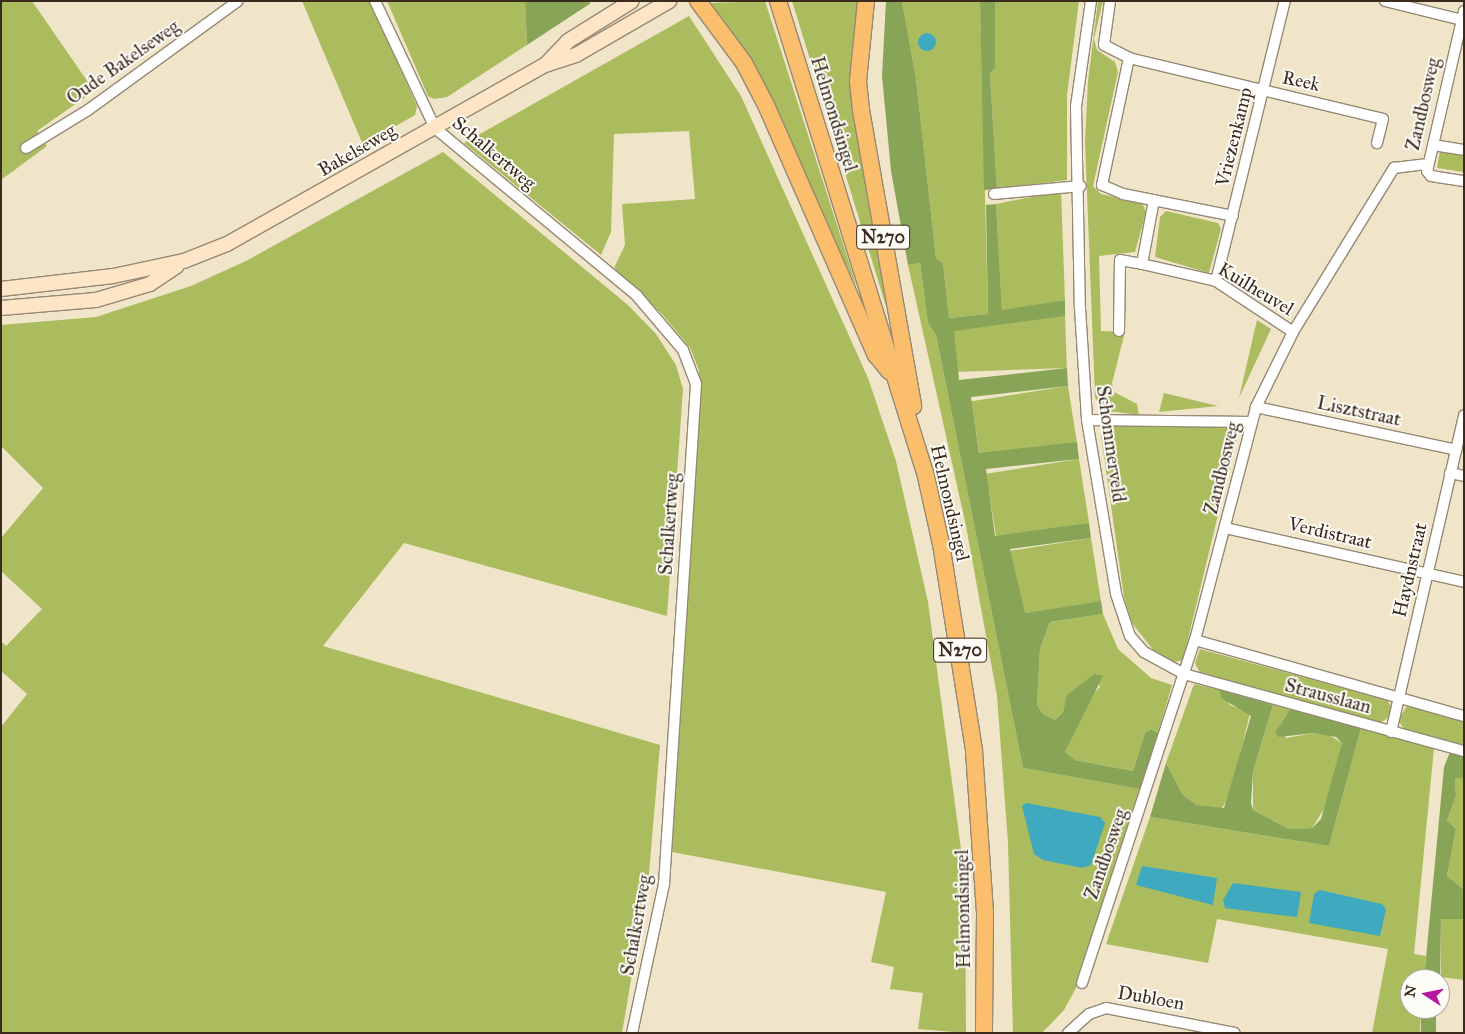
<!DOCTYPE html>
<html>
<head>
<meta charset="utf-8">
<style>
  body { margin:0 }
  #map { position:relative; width:1465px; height:1034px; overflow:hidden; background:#f0e5c9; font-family:"IM FELL Great Primer",serif }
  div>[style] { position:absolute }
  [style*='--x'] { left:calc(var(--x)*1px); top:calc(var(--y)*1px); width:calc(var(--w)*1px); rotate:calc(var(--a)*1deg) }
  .green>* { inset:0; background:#abbc5f; transform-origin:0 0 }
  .forest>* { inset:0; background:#88a456; transform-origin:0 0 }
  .water>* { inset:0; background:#3fa9bf }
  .round { border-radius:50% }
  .roads { filter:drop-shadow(1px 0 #968874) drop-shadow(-1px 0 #968874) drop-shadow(0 1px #968874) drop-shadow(0 -1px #968874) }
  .minor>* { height:10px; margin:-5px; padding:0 5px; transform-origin:5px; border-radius:5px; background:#fff }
  .secondary>* { height:14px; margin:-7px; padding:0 7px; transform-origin:7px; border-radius:7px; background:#fde5c5 }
  .primary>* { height:16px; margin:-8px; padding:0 8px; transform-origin:8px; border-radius:8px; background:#fabe6d }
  span { translate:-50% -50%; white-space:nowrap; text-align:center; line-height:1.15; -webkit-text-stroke:4px #fdfcf7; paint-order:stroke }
  .shield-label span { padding:1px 4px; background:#fdfcf7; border:1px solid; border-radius:4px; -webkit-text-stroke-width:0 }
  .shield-label { font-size:18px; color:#3b2a1e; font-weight:700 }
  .street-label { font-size:19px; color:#3b2a1e }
  .frame { position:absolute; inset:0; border:2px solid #3b2a1e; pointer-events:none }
  .north { position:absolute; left:1400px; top:969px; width:50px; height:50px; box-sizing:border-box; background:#fdfcf7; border:1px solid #afa8a0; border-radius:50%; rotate:281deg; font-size:14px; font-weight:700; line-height:20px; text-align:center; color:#3b2a1e }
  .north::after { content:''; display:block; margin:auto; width:18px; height:22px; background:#b5179e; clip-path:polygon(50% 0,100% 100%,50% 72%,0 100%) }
</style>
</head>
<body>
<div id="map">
  <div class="green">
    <div style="clip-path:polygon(1px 1px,32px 1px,94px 91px,37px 131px,47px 146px,1px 180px)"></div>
    <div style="clip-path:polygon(302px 1px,370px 1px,417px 106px,415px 115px,363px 145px)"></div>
    <div style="clip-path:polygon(387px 1px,525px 1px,527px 45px,447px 97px,434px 99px,428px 96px)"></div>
    <div style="clip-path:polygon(765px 1px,857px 287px,737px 41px,710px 3px)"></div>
    <div style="clip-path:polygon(792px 1px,860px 1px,856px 52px,901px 355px)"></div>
    <div style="clip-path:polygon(902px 1px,980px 1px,988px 314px,949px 318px,943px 263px,936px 258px,916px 79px)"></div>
    <div style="clip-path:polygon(995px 1px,1079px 1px,1067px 95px,1067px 180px,997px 189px,990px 74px,995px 68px)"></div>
    <div style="clip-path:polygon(1098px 1px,1103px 1px,1094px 39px,1097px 50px,1115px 62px,1118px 72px,1093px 186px,1101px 194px,1142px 203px,1146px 212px,1135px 252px,1099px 256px,1101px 331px,1125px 332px,1112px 383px,1114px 392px,1137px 404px,1139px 415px,1101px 410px,1095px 397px,1085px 142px,1088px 81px)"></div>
    <div style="clip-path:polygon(689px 16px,741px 96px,868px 378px,896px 461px,928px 602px,965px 879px,966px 1033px,918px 1029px,923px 993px,890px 989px,894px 967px,871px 962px,886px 892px,672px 852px,699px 370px,690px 348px,662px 314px,614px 268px,625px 245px,622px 204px,695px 199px,689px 131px,614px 134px,611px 232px,601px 255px,464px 143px)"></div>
    <div style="clip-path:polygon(1440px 150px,1464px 153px,1464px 172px,1437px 168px)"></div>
    <div style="clip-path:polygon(443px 152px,628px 305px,656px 334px,676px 365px,683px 389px,667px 616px,404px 543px,323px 646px,660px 745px,649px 873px,622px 1033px,1px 1033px,1px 727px,27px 694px,1px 671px,1px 641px,6px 646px,42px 609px,1px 571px,1px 538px,43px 488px,1px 446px,1px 325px,96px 317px,191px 286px,246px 261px)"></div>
    <div style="clip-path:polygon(1061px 191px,1065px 300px,1002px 311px,996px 204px)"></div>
    <div style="clip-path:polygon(1166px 211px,1218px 223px,1221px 229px,1209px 273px,1155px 257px,1160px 217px)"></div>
    <div style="clip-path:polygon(920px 263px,928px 323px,936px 335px,1023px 768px,1140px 789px,1076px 988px,1064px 1010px,1042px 1033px,1013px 1033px,1008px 843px,997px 696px,966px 526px,908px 265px)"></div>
    <div style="left:1065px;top:316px;width:52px;height:112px;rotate:88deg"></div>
    <div style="clip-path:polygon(1257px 320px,1271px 329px,1239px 398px)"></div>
    <div style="left:1068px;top:386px;width:57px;height:98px;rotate:81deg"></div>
    <div style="clip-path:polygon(1164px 393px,1218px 406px,1159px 412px)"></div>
    <div style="clip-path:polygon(1106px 425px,1223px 425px,1236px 427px,1238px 432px,1183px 660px,1170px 663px,1157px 655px,1132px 623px,1124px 597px,1101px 435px)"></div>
    <div style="left:1079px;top:459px;width:65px;height:94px;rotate:81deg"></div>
    <div style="left:1091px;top:538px;width:64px;height:82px;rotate:81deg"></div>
    <div style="clip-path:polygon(1103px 614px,1118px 649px,1151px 678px,1172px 685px,1158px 733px,1151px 729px,1145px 733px,1133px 771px,1075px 760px,1065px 752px,1090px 697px,1100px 687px,1094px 674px,1068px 695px,1063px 712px,1055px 720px,1043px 714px,1037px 705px,1040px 649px,1050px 622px)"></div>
    <div style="clip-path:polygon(1200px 649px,1387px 700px,1391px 706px,1389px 717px,1380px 723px,1201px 675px,1195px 663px)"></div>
    <div style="clip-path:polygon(1194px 684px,1220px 690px,1230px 705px,1250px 713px,1231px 793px,1221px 810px,1197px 805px,1183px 795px,1166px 763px)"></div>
    <div style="clip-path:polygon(1273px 705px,1290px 709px,1280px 725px,1286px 738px,1313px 733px,1329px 735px,1342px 743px,1327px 804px,1312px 828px,1289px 829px,1253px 810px,1253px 772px)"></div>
    <div style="clip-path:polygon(1407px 706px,1464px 722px,1464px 745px,1404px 729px,1398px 720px)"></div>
    <div style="clip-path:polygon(1361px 728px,1434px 748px,1414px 954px,1426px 956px,1424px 979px,1410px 979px,1410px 1009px,1421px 1009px,1420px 1033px,1372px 1033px,1388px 949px,1217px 919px,1208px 963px,1106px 944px,1150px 817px,1329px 846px)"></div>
    <div style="clip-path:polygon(1455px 778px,1464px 778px,1464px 890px,1447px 876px,1456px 829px,1447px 820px,1456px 796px)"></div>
    <div style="clip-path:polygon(1445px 917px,1464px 919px,1464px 980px,1441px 977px,1441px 919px)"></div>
  </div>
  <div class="forest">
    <div style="clip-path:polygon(525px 1px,585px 1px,591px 3px,527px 45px)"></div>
    <div style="clip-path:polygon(886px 1px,902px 1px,916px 79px,936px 258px,943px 263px,949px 318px,988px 314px,986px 205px,996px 204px,1002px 310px,1065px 300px,1065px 316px,954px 331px,959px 380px,1067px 368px,1068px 386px,971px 397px,979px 453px,1077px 442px,1079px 459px,986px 469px,995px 536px,1089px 523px,1091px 538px,1010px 549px,1025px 613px,1101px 601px,1103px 614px,1050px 622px,1040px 649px,1037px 705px,1043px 714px,1055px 720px,1063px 712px,1067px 695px,1094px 674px,1103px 676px,1065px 752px,1075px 760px,1133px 771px,1145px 733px,1151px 729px,1158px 733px,1140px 789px,1023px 768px,936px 335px,928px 323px,920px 263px,908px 265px,891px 171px,882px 76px)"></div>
    <div style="clip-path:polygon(980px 1px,995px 1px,995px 68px,990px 74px,997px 189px,984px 190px)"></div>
    <div style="clip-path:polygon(1220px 690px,1273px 705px,1253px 772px,1251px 803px,1253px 810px,1289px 829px,1312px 828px,1321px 819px,1342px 743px,1336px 737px,1313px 733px,1279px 737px,1275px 733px,1290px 709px,1361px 728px,1329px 846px,1150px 817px,1166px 763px,1183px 795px,1197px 805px,1224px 808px,1251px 716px,1221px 698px)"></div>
    <div style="clip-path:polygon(1450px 752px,1464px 756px,1464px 778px,1455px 778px,1456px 796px,1447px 820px,1456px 829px,1447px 876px,1464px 890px,1464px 919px,1441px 919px,1440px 984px,1440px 979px,1424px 979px,1444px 767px)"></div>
    <div style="left:1421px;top:1009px;width:15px;height:24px"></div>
  </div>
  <div class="water">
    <div class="round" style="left:918px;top:33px;width:18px;height:18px"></div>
    <div style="clip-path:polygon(1026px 803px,1100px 817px,1105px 823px,1091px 865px,1082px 868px,1043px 860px,1034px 854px,1022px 806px)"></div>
    <div style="clip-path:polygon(1142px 866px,1217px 878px,1213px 905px,1136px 885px)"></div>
    <div style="clip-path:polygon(1233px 883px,1301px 892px,1297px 917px,1225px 908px,1223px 900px)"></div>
    <div style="clip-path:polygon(1320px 890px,1382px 904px,1386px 909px,1380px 936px,1309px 923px,1314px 894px)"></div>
  </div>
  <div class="roads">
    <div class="minor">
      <div style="--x:375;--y:1;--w:140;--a:64.7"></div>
      <div style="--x:435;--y:128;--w:263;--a:39.7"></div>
      <div style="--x:637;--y:296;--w:71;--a:49.6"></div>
      <div style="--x:683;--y:350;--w:36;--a:69"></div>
      <div style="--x:696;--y:384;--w:501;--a:93.66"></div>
      <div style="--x:664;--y:884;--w:152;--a:102.1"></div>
      <div style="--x:1091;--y:1;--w:106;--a:98.1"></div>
      <div style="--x:1076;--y:106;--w:202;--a:88.9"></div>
      <div style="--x:1080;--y:308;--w:112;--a:86.4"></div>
      <div style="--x:1087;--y:420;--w:176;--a:80.5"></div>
      <div style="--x:1116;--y:594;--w:44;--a:71.6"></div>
      <div style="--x:1130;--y:636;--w:21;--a:49"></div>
      <div style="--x:1144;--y:652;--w:46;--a:28.8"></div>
      <div style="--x:1184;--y:674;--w:290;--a:15.4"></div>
      <div style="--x:1110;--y:1;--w:44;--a:97.8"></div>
      <div style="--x:1104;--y:45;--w:28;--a:27"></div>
      <div style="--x:1129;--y:58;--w:130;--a:102"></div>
      <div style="--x:1102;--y:185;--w:23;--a:23"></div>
      <div style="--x:1123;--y:194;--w:112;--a:11.3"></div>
      <div style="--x:1385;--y:1;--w:79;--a:13.9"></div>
      <div style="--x:1464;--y:11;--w:164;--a:103"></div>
      <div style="--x:1427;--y:171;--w:6;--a:51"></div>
      <div style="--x:1431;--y:176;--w:33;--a:9"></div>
      <div style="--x:1129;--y:58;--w:261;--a:13.5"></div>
      <div style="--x:1383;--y:119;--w:25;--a:104"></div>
      <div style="--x:1433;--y:145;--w:31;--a:9"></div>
      <div style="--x:26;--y:148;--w:73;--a:-31.5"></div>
      <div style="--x:88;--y:110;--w:185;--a:-36"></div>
      <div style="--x:994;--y:194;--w:87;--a:-5.3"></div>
      <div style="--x:1142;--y:264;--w:76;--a:12.9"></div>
      <div style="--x:1216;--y:281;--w:92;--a:33.5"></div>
      <div style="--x:1216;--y:281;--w:288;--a:-76.2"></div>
      <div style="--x:1119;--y:331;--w:71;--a:-89.2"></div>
      <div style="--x:1120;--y:260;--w:22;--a:10"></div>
      <div style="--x:1142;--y:264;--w:65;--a:-79.4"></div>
      <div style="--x:1256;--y:407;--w:205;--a:12.1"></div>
      <div style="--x:1087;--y:420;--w:164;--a:0.7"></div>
      <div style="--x:1450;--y:473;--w:14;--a:12"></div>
      <div style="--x:1225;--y:528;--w:245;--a:12.7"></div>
      <div style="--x:1195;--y:640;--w:280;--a:15.8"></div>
      <div style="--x:1391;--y:732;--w:325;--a:-77"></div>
      <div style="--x:1082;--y:983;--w:361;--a:-71.8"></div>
      <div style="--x:1195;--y:640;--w:241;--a:-75.3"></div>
      <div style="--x:1256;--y:407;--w:84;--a:-63.7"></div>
      <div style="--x:1293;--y:332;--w:193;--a:-58.4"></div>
      <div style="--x:1394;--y:168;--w:34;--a:-7"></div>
      <div style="--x:1068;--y:1033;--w:28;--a:-42"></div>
      <div style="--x:1089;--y:1014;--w:18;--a:-19"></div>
      <div style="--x:1106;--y:1008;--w:131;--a:11"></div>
    </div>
    <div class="secondary">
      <div style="--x:547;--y:63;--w:30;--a:-46"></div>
      <div style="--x:568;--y:41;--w:75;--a:-32"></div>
      <div style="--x:1;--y:289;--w:113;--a:-6.6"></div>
      <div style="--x:113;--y:276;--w:73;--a:-11.9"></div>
      <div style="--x:184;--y:261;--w:46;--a:-21.6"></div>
      <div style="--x:227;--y:244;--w:365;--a:-29.4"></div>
      <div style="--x:545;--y:65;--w:33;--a:-18"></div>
      <div style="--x:576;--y:55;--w:108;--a:-30.1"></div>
      <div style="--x:1;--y:308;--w:95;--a:-4.8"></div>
      <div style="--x:96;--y:300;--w:56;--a:-16.5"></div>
      <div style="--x:150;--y:284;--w:32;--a:-34"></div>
    </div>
    <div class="primary">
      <div style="--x:698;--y:1;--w:77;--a:53.4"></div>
      <div style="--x:744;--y:63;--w:47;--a:62.4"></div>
      <div style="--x:766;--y:105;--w:273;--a:66.3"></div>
      <div style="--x:876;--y:355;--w:21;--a:51"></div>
      <div style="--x:778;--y:1;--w:493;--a:72.7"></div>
      <div style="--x:925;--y:472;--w:74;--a:77.5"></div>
      <div style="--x:941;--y:544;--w:210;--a:80.9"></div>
      <div style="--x:974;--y:751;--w:163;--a:86.1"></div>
      <div style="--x:985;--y:914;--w:119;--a:90.5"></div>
      <div style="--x:866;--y:1;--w:80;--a:95.7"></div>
      <div style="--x:858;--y:81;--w:29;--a:84"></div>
      <div style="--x:861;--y:110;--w:301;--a:80"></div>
    </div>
  </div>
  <div class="shield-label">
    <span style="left:883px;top:237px">N270</span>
    <span style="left:960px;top:650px">N270</span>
  </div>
  <div class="street-label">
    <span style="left:123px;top:62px;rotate:-35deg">Oude Bakelseweg</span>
    <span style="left:1301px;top:81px;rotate:12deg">Reek</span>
    <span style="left:1423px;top:104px;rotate:-77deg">Zandbosweg</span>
    <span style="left:834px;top:114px;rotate:73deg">Helmondsingel</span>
    <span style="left:1234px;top:137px;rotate:-76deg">Vriezenkamp</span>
    <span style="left:357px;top:150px;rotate:-30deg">Bakelseweg</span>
    <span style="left:494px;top:153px;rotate:40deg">Schalkertweg</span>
    <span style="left:1256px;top:289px;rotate:31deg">Kuilheuvel</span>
    <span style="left:1359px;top:411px;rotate:12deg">Lisztstraat</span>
    <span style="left:1111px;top:444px;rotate:82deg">Schommerveld</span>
    <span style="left:1222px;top:468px;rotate:-76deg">Zandbosweg</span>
    <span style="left:950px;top:503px;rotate:77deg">Helmondsingel</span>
    <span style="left:669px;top:524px;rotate:-86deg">Schalkertweg</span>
    <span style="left:1330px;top:533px;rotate:13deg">Verdistraat</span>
    <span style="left:1410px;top:570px;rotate:-77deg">Haydnstraat</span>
    <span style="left:1328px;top:696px;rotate:15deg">Strausslaan</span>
    <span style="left:1106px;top:854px;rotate:-71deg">Zandbosweg</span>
    <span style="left:963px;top:909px;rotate:-91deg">Helmondsingel</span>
    <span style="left:636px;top:925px;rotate:-80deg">Schalkertweg</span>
    <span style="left:1151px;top:998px;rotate:10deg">Dubloen</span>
  </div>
  <div class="frame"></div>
  <div class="north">N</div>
</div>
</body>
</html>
